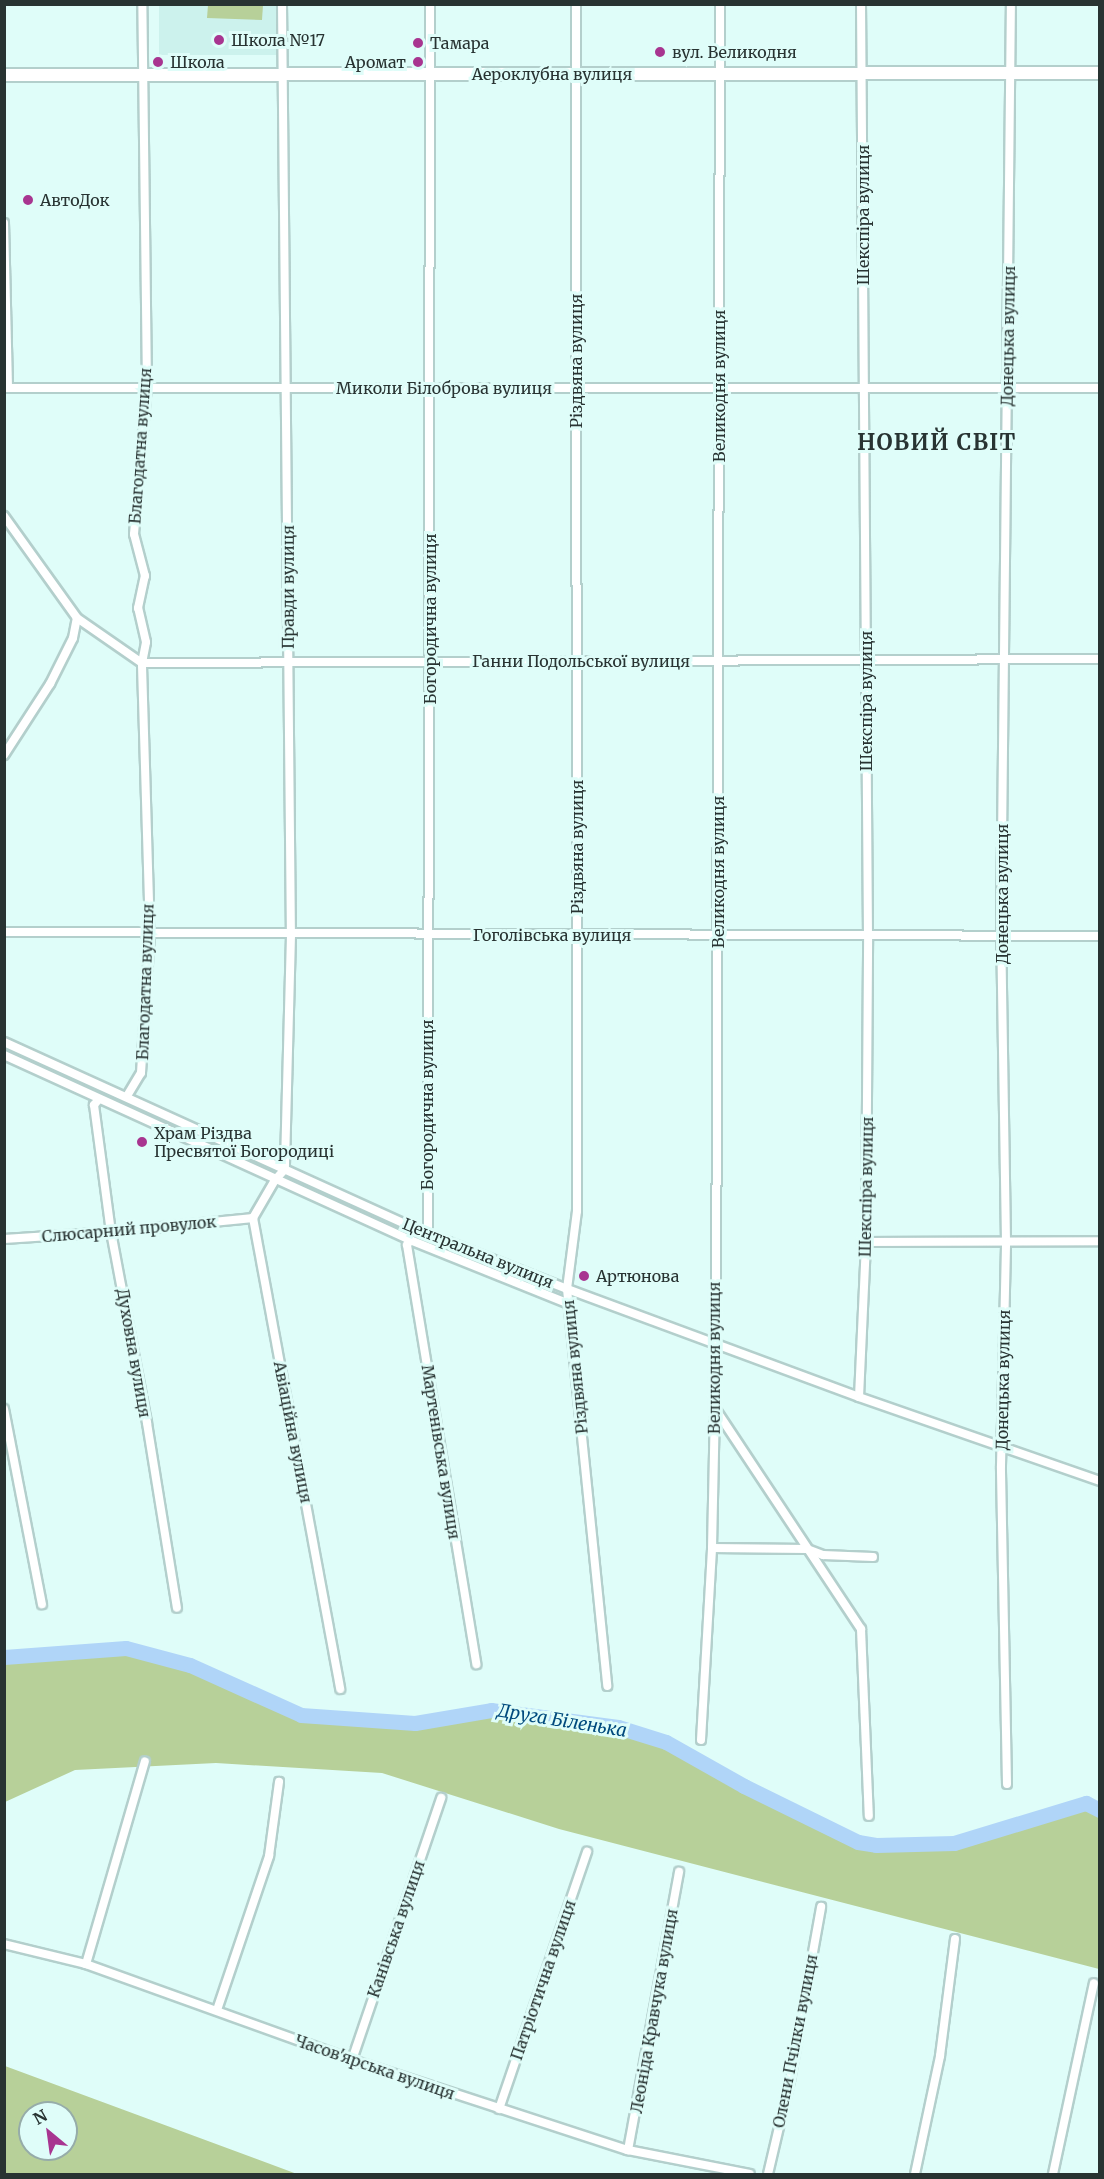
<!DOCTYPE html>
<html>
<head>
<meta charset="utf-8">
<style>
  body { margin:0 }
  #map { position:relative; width:1104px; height:2179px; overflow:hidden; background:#dffdf9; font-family:Merriweather,serif }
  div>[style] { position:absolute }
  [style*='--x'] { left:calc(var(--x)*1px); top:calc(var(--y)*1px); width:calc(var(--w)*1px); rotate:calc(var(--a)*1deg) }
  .built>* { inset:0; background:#ccf2ed; transform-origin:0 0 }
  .green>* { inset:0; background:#b7d099 }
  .river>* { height:15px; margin:-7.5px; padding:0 7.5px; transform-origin:7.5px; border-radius:7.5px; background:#b0d5f8 }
  .roads { filter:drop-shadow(2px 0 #b3cfcc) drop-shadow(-2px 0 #b3cfcc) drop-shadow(0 2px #b3cfcc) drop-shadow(0 -2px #b3cfcc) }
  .street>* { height:8px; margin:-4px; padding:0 4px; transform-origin:4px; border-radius:4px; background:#fff }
  .secondary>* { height:12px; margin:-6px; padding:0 6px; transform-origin:6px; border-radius:6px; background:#fff }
  .dots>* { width:16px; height:16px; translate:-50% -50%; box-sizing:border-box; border:3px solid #dffdf9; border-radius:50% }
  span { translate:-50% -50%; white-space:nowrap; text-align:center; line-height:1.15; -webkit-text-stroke:6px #dffdf9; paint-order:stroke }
  .poi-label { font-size:16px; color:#283332 }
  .left { translate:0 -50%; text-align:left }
  .right { translate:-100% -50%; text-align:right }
  .street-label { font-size:16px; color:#283332 }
  .water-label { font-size:18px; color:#004a7d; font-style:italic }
  .district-label { font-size:22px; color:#283332; font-weight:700; letter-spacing:1.5px }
  .frame { position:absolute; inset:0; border:6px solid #283332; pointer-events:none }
  .north { position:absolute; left:18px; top:2101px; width:60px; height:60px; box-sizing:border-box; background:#dffdf9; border:2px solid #96aca9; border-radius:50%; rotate:331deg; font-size:16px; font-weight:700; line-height:24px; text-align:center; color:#283332 }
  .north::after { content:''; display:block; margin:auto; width:21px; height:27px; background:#a83590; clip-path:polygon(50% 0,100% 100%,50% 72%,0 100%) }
</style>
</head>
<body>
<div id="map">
  <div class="built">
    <div style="left:159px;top:5px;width:119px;height:50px"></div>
  </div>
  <div class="green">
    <div style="clip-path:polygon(208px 5px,263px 5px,262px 20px,207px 18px)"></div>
    <div style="clip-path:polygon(126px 1648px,190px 1665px,301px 1715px,415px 1723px,491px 1710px,618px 1727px,666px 1742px,744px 1786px,858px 1842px,876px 1845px,954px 1843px,1086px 1803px,1099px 1810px,1099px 1969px,559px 1829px,382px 1773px,216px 1763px,75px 1770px,5px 1802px,5px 1657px)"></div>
    <div style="clip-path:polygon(evenodd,5px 2066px,297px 2174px,5px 2174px,5px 2066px,30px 2113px,66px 2113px,66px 2149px,30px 2149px,30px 2113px)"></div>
  </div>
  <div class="river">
    <div style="--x:4;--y:1657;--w:122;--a:-4.2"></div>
    <div style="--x:126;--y:1648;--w:66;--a:14.9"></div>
    <div style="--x:190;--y:1665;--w:122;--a:24.2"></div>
    <div style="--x:301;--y:1715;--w:114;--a:4"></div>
    <div style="--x:415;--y:1723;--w:77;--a:-9.7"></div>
    <div style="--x:491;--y:1710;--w:128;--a:7.6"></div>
    <div style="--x:618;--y:1727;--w:50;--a:17.4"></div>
    <div style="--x:666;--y:1742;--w:90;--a:29.4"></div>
    <div style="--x:744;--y:1786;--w:127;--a:26.2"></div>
    <div style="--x:858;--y:1842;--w:18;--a:9"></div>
    <div style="--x:876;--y:1845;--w:78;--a:-1.5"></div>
    <div style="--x:954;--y:1843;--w:138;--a:-16.9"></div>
    <div style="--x:1086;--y:1803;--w:16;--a:27"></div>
  </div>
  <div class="roads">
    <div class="street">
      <div style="--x:282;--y:4;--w:931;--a:89.45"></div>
      <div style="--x:291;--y:935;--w:234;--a:91.5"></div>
      <div style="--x:576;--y:4;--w:1207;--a:89.95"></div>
      <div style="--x:577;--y:1211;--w:79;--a:97.3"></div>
      <div style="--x:567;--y:1289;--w:399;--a:84.2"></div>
      <div style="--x:4;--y:223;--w:165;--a:88.6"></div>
      <div style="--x:4;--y:388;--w:1096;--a:0"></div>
      <div style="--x:4;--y:516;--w:125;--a:54.4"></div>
      <div style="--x:77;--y:618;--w:79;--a:34.7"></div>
      <div style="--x:142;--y:663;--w:958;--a:-0.24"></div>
      <div style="--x:4;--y:755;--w:85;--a:-57.1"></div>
      <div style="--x:50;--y:684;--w:51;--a:-63.4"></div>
      <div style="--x:73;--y:638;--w:20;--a:-79"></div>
      <div style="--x:4;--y:932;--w:1096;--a:0.21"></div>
      <div style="--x:4;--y:1042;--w:465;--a:24.4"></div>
      <div style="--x:428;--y:1234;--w:149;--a:21.6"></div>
      <div style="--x:567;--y:1289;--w:311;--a:20.3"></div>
      <div style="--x:859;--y:1397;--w:255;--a:19.2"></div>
      <div style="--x:4;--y:1055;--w:446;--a:24.5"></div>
      <div style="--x:410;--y:1240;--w:171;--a:21.9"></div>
      <div style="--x:127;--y:1096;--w:27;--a:-59"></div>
      <div style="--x:141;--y:1073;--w:138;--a:-86.3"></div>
      <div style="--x:150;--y:935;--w:272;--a:-91.7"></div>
      <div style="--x:142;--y:663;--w:21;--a:-79"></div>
      <div style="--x:146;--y:642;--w:35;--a:-103"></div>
      <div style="--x:138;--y:608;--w:33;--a:-78"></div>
      <div style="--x:145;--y:576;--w:43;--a:-104.7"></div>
      <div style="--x:134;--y:534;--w:149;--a:-85"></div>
      <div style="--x:147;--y:386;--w:382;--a:-90.7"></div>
      <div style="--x:99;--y:1099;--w:8;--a:130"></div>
      <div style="--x:94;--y:1105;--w:128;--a:82.4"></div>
      <div style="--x:111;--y:1232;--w:194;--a:79.3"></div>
      <div style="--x:147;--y:1423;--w:187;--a:80.8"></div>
      <div style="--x:285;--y:1169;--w:15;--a:132"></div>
      <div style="--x:275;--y:1180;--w:44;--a:120.1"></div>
      <div style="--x:253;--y:1218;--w:479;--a:79.5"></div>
      <div style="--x:428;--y:1234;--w:1230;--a:-89.91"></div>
      <div style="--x:4;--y:1239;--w:107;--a:-3.7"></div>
      <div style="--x:111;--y:1232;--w:143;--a:-5.6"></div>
      <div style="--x:410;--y:1240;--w:6;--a:121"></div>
      <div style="--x:407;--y:1245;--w:425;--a:80.6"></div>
      <div style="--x:866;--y:1242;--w:234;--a:-0.2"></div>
      <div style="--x:859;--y:1397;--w:155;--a:-87.4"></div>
      <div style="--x:866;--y:1242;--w:306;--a:-89.6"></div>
      <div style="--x:868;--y:936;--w:932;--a:-90.43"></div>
      <div style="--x:4;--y:1409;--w:199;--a:79"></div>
      <div style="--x:716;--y:1410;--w:263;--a:56.5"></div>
      <div style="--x:861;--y:1629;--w:187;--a:87.6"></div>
      <div style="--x:712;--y:1548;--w:95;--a:0.6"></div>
      <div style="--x:807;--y:1549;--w:17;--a:21"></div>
      <div style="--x:823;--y:1555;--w:50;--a:2.3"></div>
      <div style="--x:701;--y:1740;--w:192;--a:-86.7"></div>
      <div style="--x:712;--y:1548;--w:189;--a:-88.8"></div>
      <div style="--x:716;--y:1359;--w:1355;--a:-89.83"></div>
      <div style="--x:1007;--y:1784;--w:318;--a:-91.1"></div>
      <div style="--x:1001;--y:1466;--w:224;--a:-88.7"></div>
      <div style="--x:1006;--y:1242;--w:306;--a:-90.9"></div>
      <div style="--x:1001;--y:936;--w:932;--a:-89.39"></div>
      <div style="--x:4;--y:1944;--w:84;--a:13.7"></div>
      <div style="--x:86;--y:1964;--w:283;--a:19.8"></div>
      <div style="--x:352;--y:2060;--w:290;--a:18.1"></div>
      <div style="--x:628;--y:2150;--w:124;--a:11.1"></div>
      <div style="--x:86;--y:1964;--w:211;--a:-73.8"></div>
      <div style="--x:217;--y:2010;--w:163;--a:-71.3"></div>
      <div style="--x:269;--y:1856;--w:75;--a:-82.3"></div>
      <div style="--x:352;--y:2060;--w:277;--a:-71.2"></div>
      <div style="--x:499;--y:2109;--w:272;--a:-71.1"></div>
      <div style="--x:628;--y:2150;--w:283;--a:-79.6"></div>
      <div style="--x:768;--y:2174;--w:97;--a:-76.8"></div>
      <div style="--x:790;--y:2080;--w:176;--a:-79.8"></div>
      <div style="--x:915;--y:2174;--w:121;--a:-78"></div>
      <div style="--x:940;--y:2056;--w:118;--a:-82.7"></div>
      <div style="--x:1053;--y:2174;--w:195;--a:-77.9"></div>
    </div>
    <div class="secondary">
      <div style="--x:4;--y:75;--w:1096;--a:-0.1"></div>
    </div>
  </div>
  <div class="dots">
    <div style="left:219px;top:40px;background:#a83590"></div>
    <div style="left:418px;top:43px;background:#a83590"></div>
    <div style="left:660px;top:52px;background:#a83590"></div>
    <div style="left:158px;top:62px;background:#a83590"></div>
    <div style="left:418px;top:62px;background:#a83590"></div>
    <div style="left:28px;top:200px;background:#a83590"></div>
    <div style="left:142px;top:1142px;background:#a83590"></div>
    <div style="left:584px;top:1276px;background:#a83590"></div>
  </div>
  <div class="poi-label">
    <span class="left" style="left:231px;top:40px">Школа №17</span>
    <span class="left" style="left:430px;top:43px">Тамара</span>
    <span class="left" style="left:672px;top:52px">вул. Великодня</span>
    <span class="left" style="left:170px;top:62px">Школа</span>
    <span class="right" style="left:406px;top:62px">Аромат</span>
    <span class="left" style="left:40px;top:200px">АвтоДок</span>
    <span class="left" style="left:154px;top:1142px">Храм Різдва<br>Пресвятої Богородиці</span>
    <span class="left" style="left:596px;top:1276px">Артюнова</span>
  </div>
  <div class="street-label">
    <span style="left:552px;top:74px">Аероклубна вулиця</span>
    <span style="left:863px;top:215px;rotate:-90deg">Шекспіра вулиця</span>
    <span style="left:1008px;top:336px;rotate:-89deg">Донецька вулиця</span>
    <span style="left:576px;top:361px;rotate:-90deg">Різдвяна вулиця</span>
    <span style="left:719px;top:386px;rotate:-90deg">Великодня вулиця</span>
    <span style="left:444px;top:388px">Миколи Білоброва вулиця</span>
    <span style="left:140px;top:446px;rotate:-86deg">Благодатна вулиця</span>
    <span style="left:288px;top:587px;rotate:-90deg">Правди вулиця</span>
    <span style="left:430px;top:619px;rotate:-90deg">Богородична вулиця</span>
    <span style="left:581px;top:661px">Ганни Подольської вулиця</span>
    <span style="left:866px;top:701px;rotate:-90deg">Шекспіра вулиця</span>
    <span style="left:577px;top:847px;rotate:-90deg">Різдвяна вулиця</span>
    <span style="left:718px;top:872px;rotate:-90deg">Великодня вулиця</span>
    <span style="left:1002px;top:894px;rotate:-90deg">Донецька вулиця</span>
    <span style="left:552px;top:935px">Гоголівська вулиця</span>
    <span style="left:145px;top:982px;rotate:-88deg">Благодатна вулиця</span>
    <span style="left:427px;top:1105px;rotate:-90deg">Богородична вулиця</span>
    <span style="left:866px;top:1187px;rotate:-89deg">Шекспіра вулиця</span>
    <span style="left:129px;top:1229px;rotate:-5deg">Слюсарний провулок</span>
    <span style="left:478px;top:1253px;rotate:22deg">Центральна вулиця</span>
    <span style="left:134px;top:1353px;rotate:80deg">Духовна вулиця</span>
    <span style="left:714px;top:1358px;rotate:-90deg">Великодня вулиця</span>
    <span style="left:575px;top:1367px;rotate:-96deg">Різдвяна вулиця</span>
    <span style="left:1003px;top:1380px;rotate:-89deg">Донецька вулиця</span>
    <span style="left:293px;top:1432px;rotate:79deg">Авіаційна вулиця</span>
    <span style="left:441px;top:1452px;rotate:81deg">Мартенівська вулиця</span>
    <span style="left:396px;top:1929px;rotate:-71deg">Канівська вулиця</span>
    <span style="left:543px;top:1980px;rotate:-71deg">Патріотична вулиця</span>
    <span style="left:654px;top:2011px;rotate:-80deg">Леоніда Кравчука вулиця</span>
    <span style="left:795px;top:2041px;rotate:-79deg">Олени Пчілки вулиця</span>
    <span style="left:375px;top:2067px;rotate:19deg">Часов'ярська вулиця</span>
  </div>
  <div class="water-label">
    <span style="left:562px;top:1721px;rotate:9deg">Друга Біленька</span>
  </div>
  <div class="district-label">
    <span style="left:937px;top:443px">НОВИЙ СВІТ</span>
  </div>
  <div class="frame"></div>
  <div class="north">N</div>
</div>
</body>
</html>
